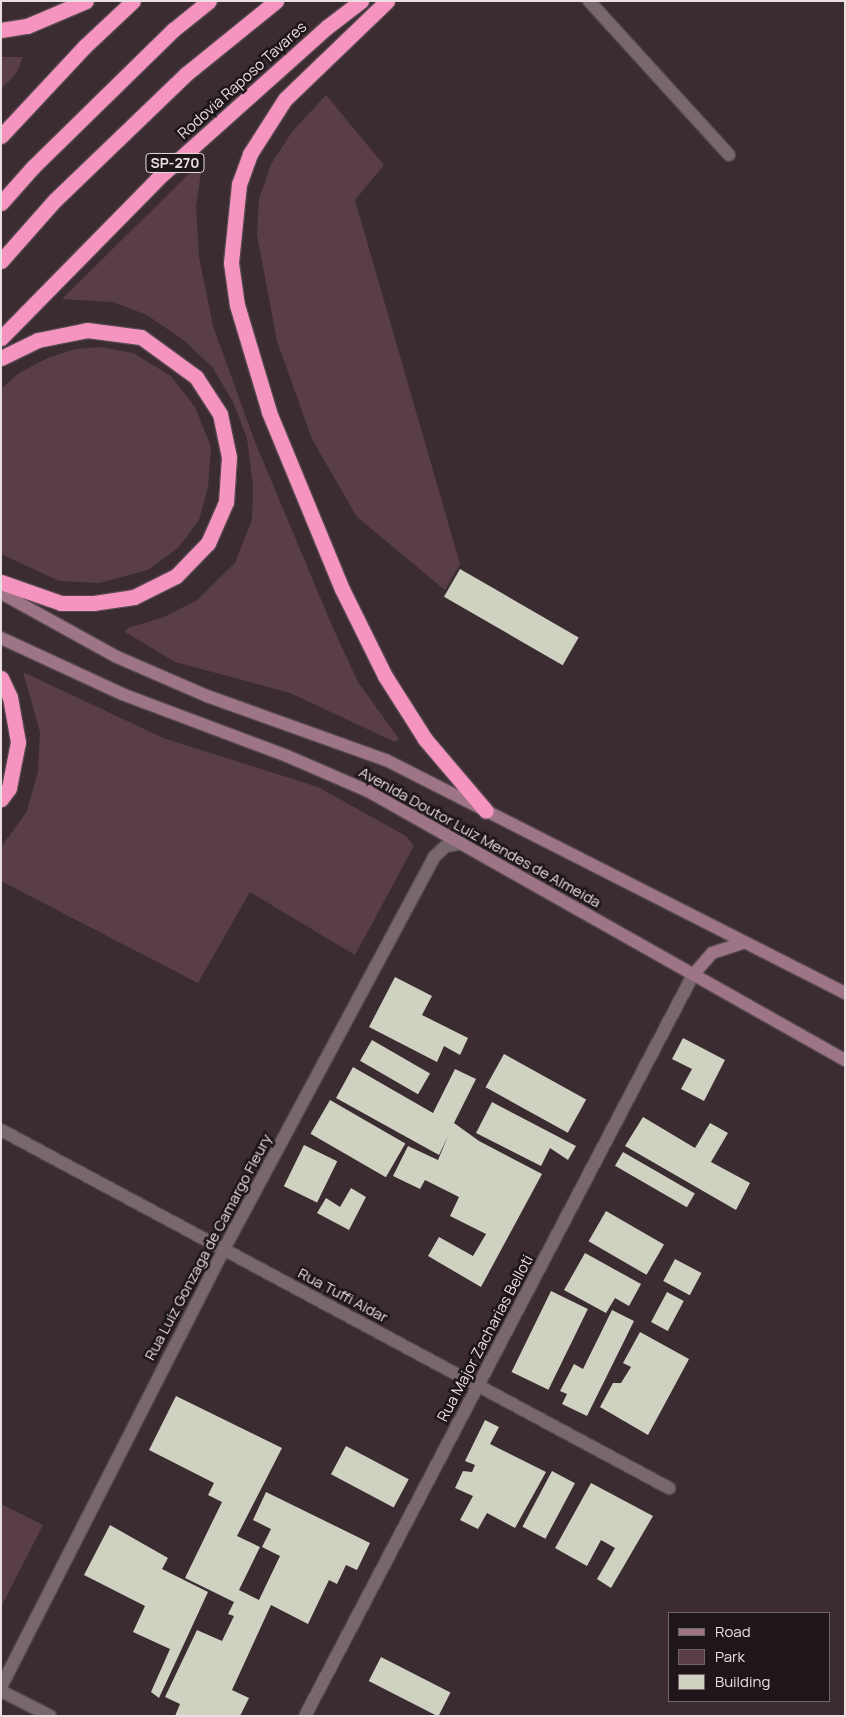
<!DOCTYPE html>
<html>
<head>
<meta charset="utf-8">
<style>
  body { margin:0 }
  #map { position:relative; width:846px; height:1717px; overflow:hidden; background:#3b2c32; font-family:Manrope,sans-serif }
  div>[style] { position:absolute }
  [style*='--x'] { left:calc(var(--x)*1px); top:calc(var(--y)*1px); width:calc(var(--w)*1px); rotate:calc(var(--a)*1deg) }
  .green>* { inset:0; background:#593d49 }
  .building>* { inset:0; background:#cfd2c0; transform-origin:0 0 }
  .roads { filter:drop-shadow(1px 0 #56494e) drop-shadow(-1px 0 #56494e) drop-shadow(0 1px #56494e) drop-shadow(0 -1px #56494e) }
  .lane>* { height:12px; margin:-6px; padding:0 6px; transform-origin:6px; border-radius:6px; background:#79676e }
  .street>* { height:12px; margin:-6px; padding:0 6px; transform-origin:6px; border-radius:6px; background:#79676e }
  .secondary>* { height:12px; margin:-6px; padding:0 6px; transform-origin:6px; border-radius:6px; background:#9e7487 }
  .highway>* { height:15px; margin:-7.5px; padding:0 7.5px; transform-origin:7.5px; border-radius:7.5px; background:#f694c0 }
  span { translate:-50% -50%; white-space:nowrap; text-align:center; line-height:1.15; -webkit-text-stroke:5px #1e1619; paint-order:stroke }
  .shield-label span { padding:1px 4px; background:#1e1619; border:1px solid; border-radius:4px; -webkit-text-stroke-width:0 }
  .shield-label { font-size:14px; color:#eadfe3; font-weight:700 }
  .street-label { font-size:15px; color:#eadfe3 }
  .frame { position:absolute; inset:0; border:2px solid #eadfe3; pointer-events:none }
  .legend { position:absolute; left:668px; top:1612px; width:162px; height:90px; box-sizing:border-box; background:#1e1619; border:1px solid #70666a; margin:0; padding:6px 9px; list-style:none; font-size:15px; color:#eadfe3 }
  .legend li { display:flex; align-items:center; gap:10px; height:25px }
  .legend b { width:25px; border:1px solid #70666a }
</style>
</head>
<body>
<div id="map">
  <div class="green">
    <div style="clip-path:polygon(1px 57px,23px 57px,16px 74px,1px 89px)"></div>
    <div style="clip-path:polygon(326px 95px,384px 165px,355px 200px,460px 564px,445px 590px,357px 517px,312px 439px,277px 341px,257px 235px,259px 199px,271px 164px,292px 132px)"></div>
    <div style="clip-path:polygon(203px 160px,196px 206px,199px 257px,213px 326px,255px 442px,333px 628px,358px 682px,399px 739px,395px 742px,290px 693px,175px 662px,125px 632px,128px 628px,164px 617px,197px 600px,235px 563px,252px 519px,253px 486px,247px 438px,233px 402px,213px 368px,186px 342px,147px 315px,113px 302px,62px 299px)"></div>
    <div style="clip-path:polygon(101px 347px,133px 353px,171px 376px,195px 407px,211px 447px,208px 487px,199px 520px,179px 547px,148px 570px,99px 583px,59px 581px,1px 554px,1px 389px,19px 373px,48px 358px,75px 349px)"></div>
    <div style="clip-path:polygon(23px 672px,163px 738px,318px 787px,406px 836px,414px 846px,355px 955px,250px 892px,198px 983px,1px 881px,1px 847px,26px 813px,38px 772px,40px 732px)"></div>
    <div style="clip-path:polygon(1px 1504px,43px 1525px,1px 1607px)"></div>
  </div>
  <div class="building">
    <div style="left:460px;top:569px;width:137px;height:32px;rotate:30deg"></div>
    <div style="clip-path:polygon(395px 977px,432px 996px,422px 1015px,468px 1038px,460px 1055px,444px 1046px,437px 1062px,369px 1027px)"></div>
    <div style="clip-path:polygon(683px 1038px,725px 1060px,704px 1101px,681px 1089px,692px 1069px,672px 1059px)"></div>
    <div style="left:372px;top:1040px;width:67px;height:24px;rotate:30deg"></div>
    <div style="left:504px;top:1054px;width:94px;height:38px;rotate:29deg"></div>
    <div style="clip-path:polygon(353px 1067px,433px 1113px,455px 1069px,476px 1079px,454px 1123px,479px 1141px,542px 1174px,481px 1287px,428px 1256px,439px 1237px,473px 1256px,486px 1234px,450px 1216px,459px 1197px,425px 1180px,420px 1189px,393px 1176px,408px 1146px,438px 1160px,448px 1136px,439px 1155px,336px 1098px)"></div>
    <div style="left:330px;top:1100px;width:87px;height:39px;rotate:30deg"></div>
    <div style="clip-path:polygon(492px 1102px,576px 1146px,568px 1160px,550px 1148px,541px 1166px,476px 1133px)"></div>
    <div style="clip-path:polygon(643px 1117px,695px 1148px,710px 1123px,728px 1133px,711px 1162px,750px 1183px,736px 1210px,625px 1146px)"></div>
    <div style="left:304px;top:1145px;width:37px;height:46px;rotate:26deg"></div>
    <div style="left:623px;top:1152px;width:83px;height:16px;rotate:30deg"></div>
    <div style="clip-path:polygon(351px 1188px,366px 1197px,349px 1230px,317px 1213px,326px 1198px,340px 1207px)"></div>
    <div style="left:606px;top:1211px;width:67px;height:35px;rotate:30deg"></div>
    <div style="clip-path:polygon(585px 1253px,641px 1284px,629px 1306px,615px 1298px,606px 1313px,564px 1290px)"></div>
    <div style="left:675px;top:1259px;width:30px;height:25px;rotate:28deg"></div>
    <div style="left:551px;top:1291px;width:41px;height:90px;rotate:26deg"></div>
    <div style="left:667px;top:1292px;width:19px;height:34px;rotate:28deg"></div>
    <div style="clip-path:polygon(612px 1310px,634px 1321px,587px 1416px,562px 1404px,567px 1394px,560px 1391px,574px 1364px,583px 1369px)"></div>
    <div style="clip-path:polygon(640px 1332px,689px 1359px,648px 1435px,600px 1407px,613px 1383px,621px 1383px,631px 1367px,623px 1363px)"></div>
    <div style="clip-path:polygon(176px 1396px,282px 1448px,237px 1536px,260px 1547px,239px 1590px,259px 1600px,280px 1556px,262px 1547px,271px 1529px,253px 1520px,266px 1492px,370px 1543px,357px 1570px,346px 1565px,337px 1584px,329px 1580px,308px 1624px,271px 1605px,232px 1690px,249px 1698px,240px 1716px,175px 1716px,180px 1704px,165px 1697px,197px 1630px,222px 1641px,234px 1616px,228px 1614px,234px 1602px,185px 1578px,222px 1502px,208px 1495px,214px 1483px,149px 1450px)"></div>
    <div style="clip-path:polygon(485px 1420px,499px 1427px,490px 1444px,546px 1472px,515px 1528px,487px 1513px,478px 1529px,460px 1520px,473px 1496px,455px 1488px,463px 1471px,472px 1472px,475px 1465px,465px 1461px)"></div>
    <div style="left:346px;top:1446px;width:71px;height:32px;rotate:28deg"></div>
    <div style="left:552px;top:1471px;width:26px;height:63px;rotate:28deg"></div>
    <div style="clip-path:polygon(591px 1483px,653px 1516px,611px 1588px,597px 1579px,615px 1548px,601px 1540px,587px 1566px,555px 1548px)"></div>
    <div style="clip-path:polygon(110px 1525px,168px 1558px,162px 1569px,208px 1592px,159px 1698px,151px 1692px,170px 1649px,133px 1632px,145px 1606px,84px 1575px)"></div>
    <div style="left:381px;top:1657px;width:78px;height:27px;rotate:27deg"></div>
  </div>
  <div class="roads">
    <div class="lane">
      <div style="--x:589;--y:1;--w:208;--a:47.7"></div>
    </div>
    <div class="street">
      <div style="--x:1;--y:1130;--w:758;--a:28.19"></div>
      <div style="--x:1;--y:1687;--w:492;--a:-63"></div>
      <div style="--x:224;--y:1249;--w:445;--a:-61.8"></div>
      <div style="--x:434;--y:857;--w:16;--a:-43"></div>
      <div style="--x:446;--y:846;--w:17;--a:-10"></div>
      <div style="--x:1;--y:1691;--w:55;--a:27"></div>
      <div style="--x:305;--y:1716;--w:836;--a:-62.36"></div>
    </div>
    <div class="secondary">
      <div style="--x:1;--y:593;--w:132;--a:28.9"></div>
      <div style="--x:117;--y:657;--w:98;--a:23.4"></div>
      <div style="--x:207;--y:696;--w:190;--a:19.7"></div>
      <div style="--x:386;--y:760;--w:515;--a:26.91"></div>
      <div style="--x:1;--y:638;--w:133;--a:24.8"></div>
      <div style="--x:122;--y:694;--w:176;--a:20.6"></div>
      <div style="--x:287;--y:756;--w:88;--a:23.4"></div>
      <div style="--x:368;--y:791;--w:548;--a:29.42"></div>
      <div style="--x:693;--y:975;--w:29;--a:-49"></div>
      <div style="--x:712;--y:953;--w:32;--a:-18"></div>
    </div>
    <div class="highway">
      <div style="--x:387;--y:1;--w:141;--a:136.1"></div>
      <div style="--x:285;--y:99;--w:65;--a:122.5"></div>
      <div style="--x:250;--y:154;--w:32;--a:110"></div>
      <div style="--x:239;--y:184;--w:79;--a:95.8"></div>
      <div style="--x:231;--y:263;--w:42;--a:81.9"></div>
      <div style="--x:237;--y:305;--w:112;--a:73.3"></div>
      <div style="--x:269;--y:412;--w:191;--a:67.6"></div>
      <div style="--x:342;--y:589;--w:97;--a:63.7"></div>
      <div style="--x:385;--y:676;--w:75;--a:57.6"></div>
      <div style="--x:425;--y:739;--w:94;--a:49.7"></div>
      <div style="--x:1;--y:30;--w:26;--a:-9"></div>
      <div style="--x:27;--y:26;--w:64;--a:-23"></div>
      <div style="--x:1;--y:136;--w:122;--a:-47"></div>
      <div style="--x:84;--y:47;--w:67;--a:-43.2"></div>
      <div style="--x:1;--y:203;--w:48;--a:-48.4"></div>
      <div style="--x:33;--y:167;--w:196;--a:-44.4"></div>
      <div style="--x:173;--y:30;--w:46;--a:-38.9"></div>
      <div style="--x:1;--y:261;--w:81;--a:-48.5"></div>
      <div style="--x:55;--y:200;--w:182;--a:-43.9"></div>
      <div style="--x:186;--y:74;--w:116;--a:-39"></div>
      <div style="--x:1;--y:338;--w:223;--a:-45.5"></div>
      <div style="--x:157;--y:179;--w:228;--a:-41.8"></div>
      <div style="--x:327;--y:27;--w:43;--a:-37.4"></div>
      <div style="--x:1;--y:358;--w:41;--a:-25.9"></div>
      <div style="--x:38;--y:340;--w:50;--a:-11.5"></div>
      <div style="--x:87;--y:330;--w:54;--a:7.4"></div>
      <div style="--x:141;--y:337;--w:68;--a:36"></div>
      <div style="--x:196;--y:377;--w:44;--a:57"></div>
      <div style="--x:220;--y:414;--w:44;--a:78.2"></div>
      <div style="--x:229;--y:457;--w:45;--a:93.8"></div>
      <div style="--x:226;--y:502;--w:45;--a:113.7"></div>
      <div style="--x:208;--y:543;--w:46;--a:134.1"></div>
      <div style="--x:176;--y:576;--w:47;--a:153.4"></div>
      <div style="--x:134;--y:597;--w:40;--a:171.5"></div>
      <div style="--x:94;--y:603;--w:33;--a:180"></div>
      <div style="--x:61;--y:603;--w:64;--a:-160.7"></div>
      <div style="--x:1;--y:678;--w:21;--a:65"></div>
      <div style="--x:10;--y:697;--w:46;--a:79.9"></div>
      <div style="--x:18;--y:742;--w:47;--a:101.1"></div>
      <div style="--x:9;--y:788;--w:14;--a:126"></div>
    </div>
  </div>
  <div class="shield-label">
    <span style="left:175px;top:163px">SP-270</span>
  </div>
  <div class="street-label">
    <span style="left:242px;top:80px;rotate:-42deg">Rodovia Raposo Tavares</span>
    <span style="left:480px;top:837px;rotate:29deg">Avenida Doutor Luiz Mendes de Almeida</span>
    <span style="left:208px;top:1247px;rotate:-62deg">Rua Luiz Gonzaga de Camargo Fleury</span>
    <span style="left:343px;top:1295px;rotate:28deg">Rua Tuffi Aidar</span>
    <span style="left:485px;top:1338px;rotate:-62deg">Rua Major Zacharias Belloti</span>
  </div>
  <div class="frame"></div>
  <ul class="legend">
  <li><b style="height:6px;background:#9e7487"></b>Road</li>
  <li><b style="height:14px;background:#593d49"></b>Park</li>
  <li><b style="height:14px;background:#cfd2c0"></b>Building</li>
  </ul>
</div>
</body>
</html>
